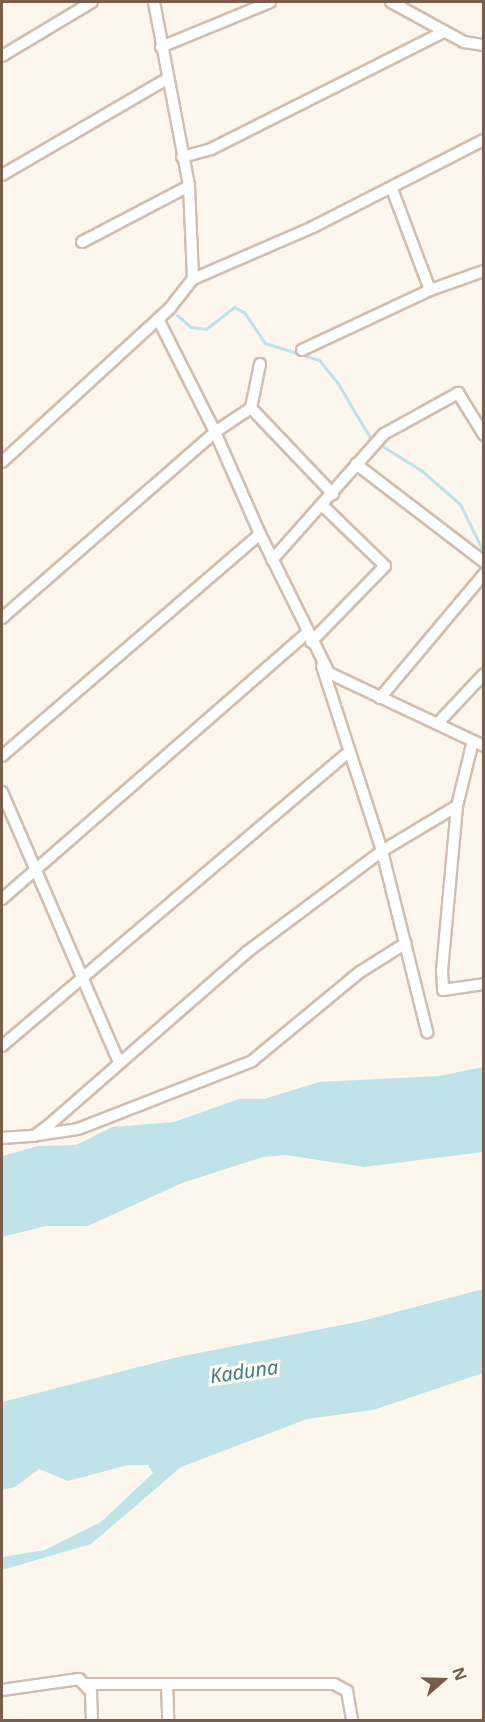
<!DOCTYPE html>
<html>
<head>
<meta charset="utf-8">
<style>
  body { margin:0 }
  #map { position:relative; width:485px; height:1722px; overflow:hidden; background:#fdf6ec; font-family:"Noto Sans",sans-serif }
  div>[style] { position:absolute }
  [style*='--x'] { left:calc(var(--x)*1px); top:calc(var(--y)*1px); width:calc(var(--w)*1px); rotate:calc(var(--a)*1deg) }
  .water>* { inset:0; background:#bfe3e8 }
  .stream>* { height:3px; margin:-1.5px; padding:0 1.5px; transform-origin:1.5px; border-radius:1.5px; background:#bfe3e8 }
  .roads { filter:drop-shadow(2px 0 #d1beb0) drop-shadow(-2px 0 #d1beb0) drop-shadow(0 2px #d1beb0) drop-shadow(0 -2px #d1beb0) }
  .street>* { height:10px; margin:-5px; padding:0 5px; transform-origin:5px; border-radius:5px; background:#fff }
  span { translate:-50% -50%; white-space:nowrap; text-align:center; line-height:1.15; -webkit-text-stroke:6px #fffaf3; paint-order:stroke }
  .water-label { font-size:20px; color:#437c86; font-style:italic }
  .frame { position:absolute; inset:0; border:3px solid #7a5c4d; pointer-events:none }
  .north { position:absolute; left:413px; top:1650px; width:60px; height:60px; -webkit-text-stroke:4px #fffaf3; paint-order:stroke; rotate:70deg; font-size:16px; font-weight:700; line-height:24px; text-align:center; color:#7a5c4d }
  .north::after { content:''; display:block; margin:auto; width:21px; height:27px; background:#7a5c4d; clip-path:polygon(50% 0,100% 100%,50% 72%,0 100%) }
</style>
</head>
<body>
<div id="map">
  <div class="water">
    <div style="clip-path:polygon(483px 1067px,483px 1152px,364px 1167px,286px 1155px,263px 1157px,182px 1183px,88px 1226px,46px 1226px,2px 1237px,2px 1156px,38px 1146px,76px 1145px,112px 1127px,174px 1122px,239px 1099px,264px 1099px,319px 1082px,439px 1076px)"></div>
    <div style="clip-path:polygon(483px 1289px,483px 1373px,373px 1410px,307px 1419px,181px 1467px,91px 1544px,2px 1570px,2px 1557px,45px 1550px,101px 1522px,153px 1473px,148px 1465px,128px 1465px,68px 1481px,39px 1469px,15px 1487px,2px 1490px,2px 1402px,178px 1357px,362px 1321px)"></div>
  </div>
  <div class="stream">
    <div style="--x:177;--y:315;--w:18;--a:41"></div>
    <div style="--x:191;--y:327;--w:15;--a:8"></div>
    <div style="--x:206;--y:329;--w:36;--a:-38"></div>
    <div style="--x:234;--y:307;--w:11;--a:27"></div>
    <div style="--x:244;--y:312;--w:37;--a:56"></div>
    <div style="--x:265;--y:343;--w:57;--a:17.5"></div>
    <div style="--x:319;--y:360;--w:28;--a:51"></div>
    <div style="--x:337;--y:382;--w:69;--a:59.3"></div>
    <div style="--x:379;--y:444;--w:51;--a:32.1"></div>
    <div style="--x:422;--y:471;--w:50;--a:41"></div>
    <div style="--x:460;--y:504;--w:55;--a:63.9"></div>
  </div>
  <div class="roads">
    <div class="street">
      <div style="--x:154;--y:2;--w:187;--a:79.2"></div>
      <div style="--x:189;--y:186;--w:93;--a:87.5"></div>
      <div style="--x:391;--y:2;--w:83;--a:28.7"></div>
      <div style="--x:464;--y:42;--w:20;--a:9"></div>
      <div style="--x:161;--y:47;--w:118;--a:-22.4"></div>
      <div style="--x:2;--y:56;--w:105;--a:-31"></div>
      <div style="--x:182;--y:157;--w:30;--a:-15"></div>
      <div style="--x:211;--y:149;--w:261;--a:-26.7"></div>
      <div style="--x:2;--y:175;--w:191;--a:-30.2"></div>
      <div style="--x:392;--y:189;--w:108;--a:69.4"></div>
      <div style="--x:82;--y:242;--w:121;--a:-27.6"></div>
      <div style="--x:158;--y:319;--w:127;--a:63.2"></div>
      <div style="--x:215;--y:432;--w:111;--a:66.2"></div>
      <div style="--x:302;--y:350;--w:141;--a:-25.1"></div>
      <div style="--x:430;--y:290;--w:57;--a:-19.4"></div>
      <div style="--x:251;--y:408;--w:119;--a:46.4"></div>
      <div style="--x:2;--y:462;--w:228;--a:-42.5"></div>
      <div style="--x:170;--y:308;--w:37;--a:-52"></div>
      <div style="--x:193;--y:279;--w:131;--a:-23.4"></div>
      <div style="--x:313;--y:227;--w:192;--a:-27"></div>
      <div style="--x:356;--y:464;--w:161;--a:37.4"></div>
      <div style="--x:272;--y:560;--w:169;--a:-48.4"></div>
      <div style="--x:384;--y:434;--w:85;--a:-29"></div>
      <div style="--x:458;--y:393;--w:49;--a:58.2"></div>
      <div style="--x:2;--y:618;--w:283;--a:-41.1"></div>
      <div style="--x:215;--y:432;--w:43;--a:-33.7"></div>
      <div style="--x:251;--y:408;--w:45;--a:-78.4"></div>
      <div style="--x:311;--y:642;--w:106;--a:-45.8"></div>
      <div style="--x:385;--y:566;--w:86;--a:-135.9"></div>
      <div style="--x:322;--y:666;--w:194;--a:72"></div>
      <div style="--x:382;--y:851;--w:187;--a:76"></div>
      <div style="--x:380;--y:698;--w:162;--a:-50"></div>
      <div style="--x:438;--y:723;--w:67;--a:-46.8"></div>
      <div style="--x:472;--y:745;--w:63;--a:103.8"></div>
      <div style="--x:457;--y:806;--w:165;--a:95.2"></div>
      <div style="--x:442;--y:970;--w:20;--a:87"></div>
      <div style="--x:443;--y:990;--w:41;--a:-8.3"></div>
      <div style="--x:2;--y:756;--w:340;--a:-40.7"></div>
      <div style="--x:260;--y:534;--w:155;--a:63.6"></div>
      <div style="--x:329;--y:673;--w:171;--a:25.2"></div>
      <div style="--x:2;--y:792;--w:295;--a:66.6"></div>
      <div style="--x:2;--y:899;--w:405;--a:-41.1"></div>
      <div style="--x:2;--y:1046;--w:453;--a:-40.3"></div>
      <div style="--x:37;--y:1135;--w:41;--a:-8.3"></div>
      <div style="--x:78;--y:1129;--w:187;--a:-21.3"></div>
      <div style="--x:252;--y:1061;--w:140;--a:-39.5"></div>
      <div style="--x:360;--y:972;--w:54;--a:-32.2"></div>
      <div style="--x:2;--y:1138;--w:32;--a:-4"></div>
      <div style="--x:34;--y:1136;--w:19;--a:-36"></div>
      <div style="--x:49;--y:1125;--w:263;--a:-41.1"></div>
      <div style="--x:247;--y:952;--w:169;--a:-36.8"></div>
      <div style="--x:382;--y:851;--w:87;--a:-31"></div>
      <div style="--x:86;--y:1684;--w:248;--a:0"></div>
      <div style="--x:334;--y:1684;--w:15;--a:28"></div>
      <div style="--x:347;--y:1691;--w:29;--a:80"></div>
      <div style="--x:167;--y:1684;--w:36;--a:88"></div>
      <div style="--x:2;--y:1690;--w:78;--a:-8.1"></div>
      <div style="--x:79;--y:1679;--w:18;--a:47"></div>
      <div style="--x:91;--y:1692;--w:28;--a:88"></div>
    </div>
  </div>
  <div class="water-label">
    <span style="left:244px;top:1371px;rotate:-8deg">Kaduna</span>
  </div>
  <div class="frame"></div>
  <div class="north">N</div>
</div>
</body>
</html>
